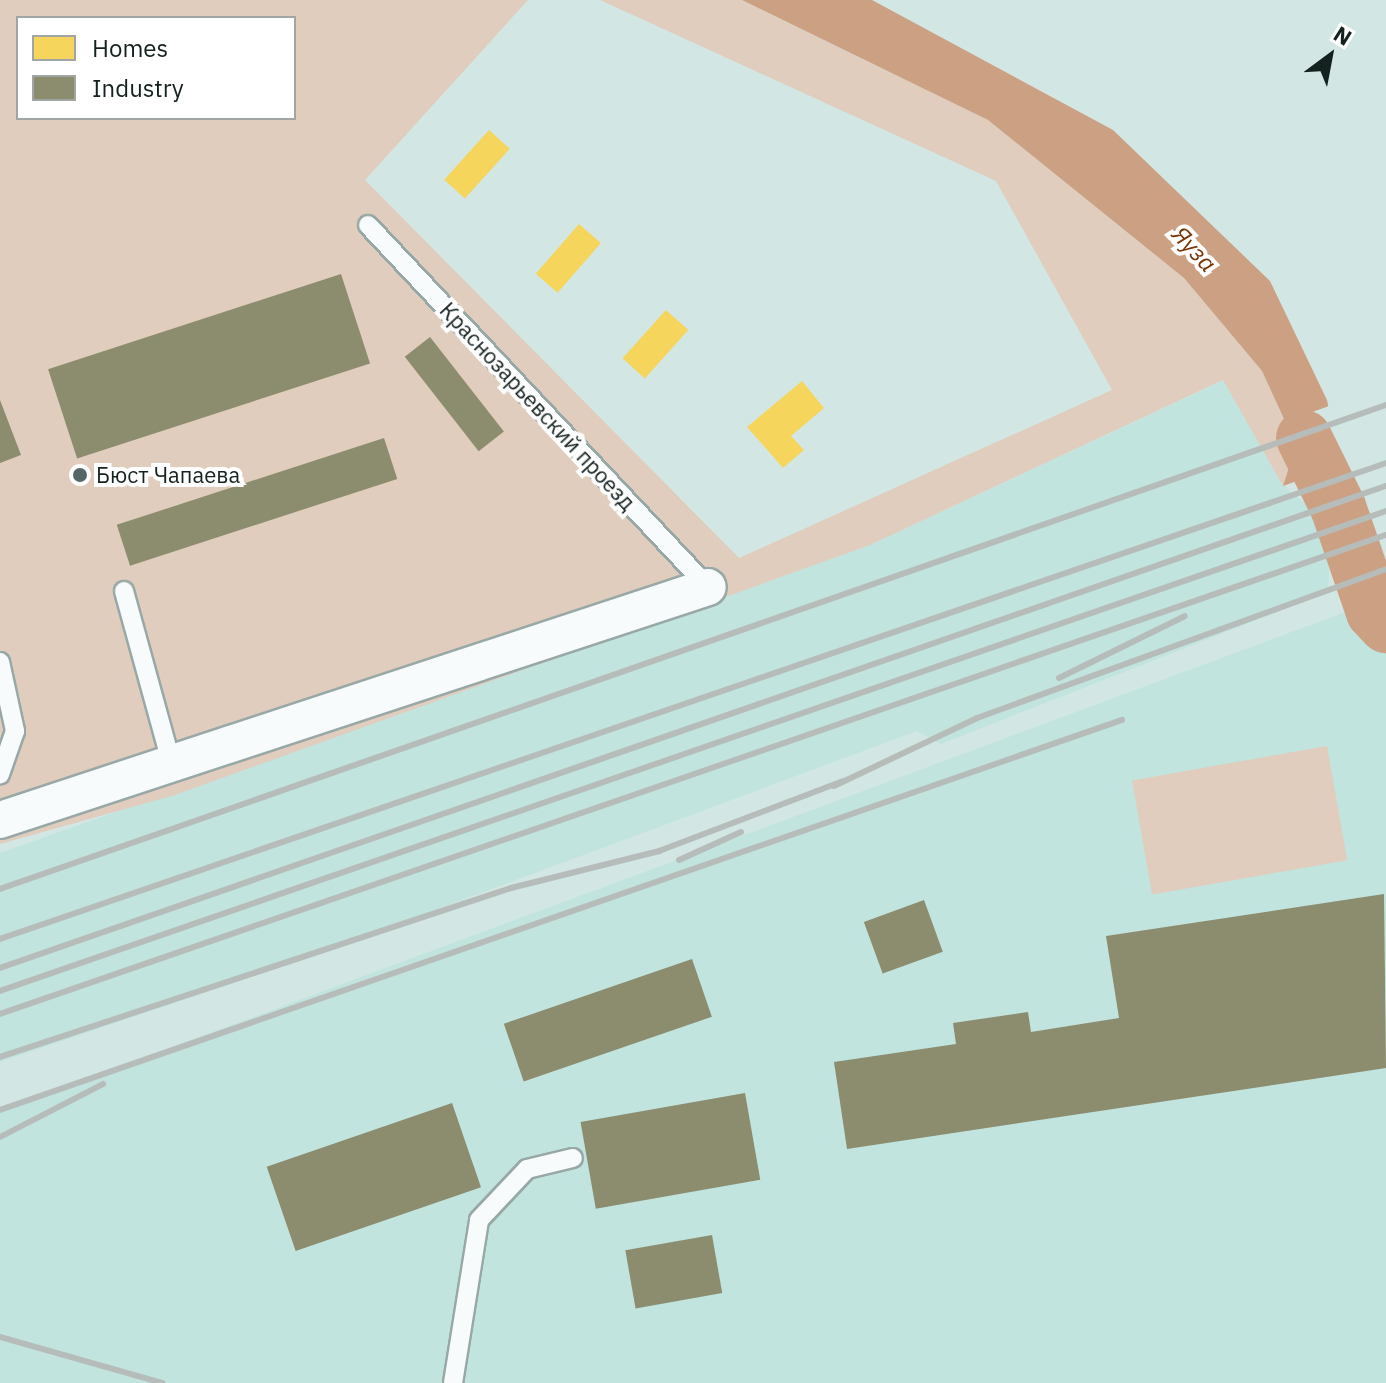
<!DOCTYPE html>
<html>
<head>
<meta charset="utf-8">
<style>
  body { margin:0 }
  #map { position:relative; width:1386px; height:1383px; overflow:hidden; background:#d2e7e4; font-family:"IBM Plex Sans",sans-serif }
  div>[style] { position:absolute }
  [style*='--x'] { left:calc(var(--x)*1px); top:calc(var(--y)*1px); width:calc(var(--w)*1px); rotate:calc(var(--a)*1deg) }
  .built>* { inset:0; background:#c1e4df }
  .green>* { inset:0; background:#e0cdbd; transform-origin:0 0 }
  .water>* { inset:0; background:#cca083 }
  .pier>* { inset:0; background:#d2e7e4 }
  .homes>* { inset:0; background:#f6d55c; transform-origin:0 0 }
  .industry>* { inset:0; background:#8c8c6e; transform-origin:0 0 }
  .river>* { height:56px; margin:-28px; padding:0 28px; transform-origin:28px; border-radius:28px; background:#cca083 }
  .roads { filter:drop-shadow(2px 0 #98a8a6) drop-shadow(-2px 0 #98a8a6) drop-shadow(0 2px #98a8a6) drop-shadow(0 -2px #98a8a6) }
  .lane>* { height:18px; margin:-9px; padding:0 9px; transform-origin:9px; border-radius:9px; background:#f8fbfb }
  .street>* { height:36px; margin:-18px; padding:0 18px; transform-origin:18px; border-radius:18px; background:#f8fbfb }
  .rail>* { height:6px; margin:-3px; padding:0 3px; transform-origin:3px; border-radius:3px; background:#b6bcba }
  .dots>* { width:22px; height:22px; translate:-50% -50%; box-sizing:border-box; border:4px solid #fff; border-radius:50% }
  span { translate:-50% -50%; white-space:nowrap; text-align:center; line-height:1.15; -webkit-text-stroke:8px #fff; paint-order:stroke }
  .street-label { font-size:22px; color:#13211f }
  .poi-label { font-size:22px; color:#13211f }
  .left { translate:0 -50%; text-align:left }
  .water-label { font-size:24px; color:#773405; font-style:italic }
  .legend { position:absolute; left:16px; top:16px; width:280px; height:104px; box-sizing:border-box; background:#fff; border:2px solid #a1a6a5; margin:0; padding:10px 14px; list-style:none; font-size:24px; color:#13211f }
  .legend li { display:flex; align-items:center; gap:16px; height:40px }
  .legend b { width:40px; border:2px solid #a1a6a5 }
  .north { position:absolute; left:1290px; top:16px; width:80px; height:80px; -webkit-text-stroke:6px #fff; paint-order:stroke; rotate:32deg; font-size:22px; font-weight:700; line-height:32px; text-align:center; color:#13211f }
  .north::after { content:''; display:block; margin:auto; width:28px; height:36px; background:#13211f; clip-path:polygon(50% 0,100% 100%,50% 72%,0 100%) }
</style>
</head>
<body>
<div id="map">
  <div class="built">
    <div style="clip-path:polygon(1224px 380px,1283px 486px,1315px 511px,1330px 556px,1328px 592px,941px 744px,917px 731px,301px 960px,0 1062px,0 853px,870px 545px)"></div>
    <div style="clip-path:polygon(1386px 597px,1386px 1383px,0 1383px,0 1111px)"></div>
  </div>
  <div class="green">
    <div style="clip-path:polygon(evenodd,0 0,528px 0,365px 180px,739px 558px,1112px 390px,996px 181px,600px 0,742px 0,988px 120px,1184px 278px,1262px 371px,1296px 445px,1283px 486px,1223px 380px,870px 545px,175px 795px,0 844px,0 0,18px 18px,294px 18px,294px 118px,18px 118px,18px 18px)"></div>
    <div style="left:1327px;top:746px;width:116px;height:198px;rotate:80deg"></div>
  </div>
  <div class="water">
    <div style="clip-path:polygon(742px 0,872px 0,1113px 130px,1270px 281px,1327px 400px,1342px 470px,1338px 507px,1283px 486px,1296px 445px,1262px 371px,1184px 278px,988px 120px)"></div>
  </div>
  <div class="pier">
    <div style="clip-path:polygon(1332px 405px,1337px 440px,1289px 454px,1281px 423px)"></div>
    <div style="clip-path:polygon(1344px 464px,1340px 511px,1283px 486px)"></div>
  </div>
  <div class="homes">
    <div style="left:489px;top:130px;width:28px;height:67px;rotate:42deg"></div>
    <div style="left:579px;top:224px;width:29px;height:66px;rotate:41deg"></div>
    <div style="left:666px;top:310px;width:30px;height:65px;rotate:42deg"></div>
    <div style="clip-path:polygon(802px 381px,824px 408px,791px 436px,804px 450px,783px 468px,747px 427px)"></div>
  </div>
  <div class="industry">
    <div style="left:341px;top:274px;width:94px;height:308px;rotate:72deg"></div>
    <div style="left:430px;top:337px;width:120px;height:32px;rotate:52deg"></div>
    <div style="clip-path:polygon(0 400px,21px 455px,0 463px)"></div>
    <div style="left:384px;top:438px;width:43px;height:281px;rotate:72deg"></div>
    <div style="clip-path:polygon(1384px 894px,1386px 1068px,847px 1149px,834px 1062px,956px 1044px,953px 1023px,1028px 1012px,1031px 1032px,1119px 1018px,1106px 936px)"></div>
    <div style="left:924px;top:900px;width:55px;height:64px;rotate:70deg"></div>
    <div style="left:692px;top:959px;width:61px;height:199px;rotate:71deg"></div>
    <div style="left:745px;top:1093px;width:88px;height:167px;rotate:80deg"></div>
    <div style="left:452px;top:1103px;width:89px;height:196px;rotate:71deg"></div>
    <div style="left:712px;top:1235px;width:59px;height:88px;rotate:80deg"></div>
  </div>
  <div class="river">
    <div style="--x:1304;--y:438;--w:77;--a:63.8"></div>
    <div style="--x:1338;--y:507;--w:111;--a:71.1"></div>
    <div style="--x:1374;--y:612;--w:18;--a:47"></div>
  </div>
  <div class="roads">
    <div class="lane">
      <div style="--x:368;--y:225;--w:497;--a:46.8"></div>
      <div style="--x:124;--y:591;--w:177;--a:74.6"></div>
      <div style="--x:0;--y:662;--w:71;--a:77.7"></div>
      <div style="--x:15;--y:731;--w:46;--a:109.2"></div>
      <div style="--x:453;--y:1383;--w:165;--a:-80.9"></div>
      <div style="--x:479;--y:1220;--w:70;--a:-46.7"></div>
      <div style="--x:527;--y:1169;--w:47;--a:-13.4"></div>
    </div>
    <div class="street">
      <div style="--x:0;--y:820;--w:745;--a:-18.22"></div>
    </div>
  </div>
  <div class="rail">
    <div style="--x:1059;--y:678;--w:140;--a:-26.2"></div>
    <div style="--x:834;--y:786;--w:158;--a:-25.4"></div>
    <div style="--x:977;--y:718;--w:435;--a:-20"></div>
    <div style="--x:679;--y:860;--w:68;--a:-24.3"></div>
    <div style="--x:0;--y:889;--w:1468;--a:-19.25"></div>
    <div style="--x:0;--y:939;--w:1465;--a:-18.95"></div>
    <div style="--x:0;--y:968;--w:1467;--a:-19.18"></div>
    <div style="--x:0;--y:991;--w:1467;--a:-19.1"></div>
    <div style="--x:0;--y:1014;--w:1466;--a:-19.07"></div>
    <div style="--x:0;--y:1057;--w:538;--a:-18.3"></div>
    <div style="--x:511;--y:888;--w:153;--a:-14"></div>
    <div style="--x:659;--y:851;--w:197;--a:-20.8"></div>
    <div style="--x:0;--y:1110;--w:1188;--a:-19.17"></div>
    <div style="--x:0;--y:1137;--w:116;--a:-27.2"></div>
    <div style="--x:0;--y:1337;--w:169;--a:15.8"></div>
  </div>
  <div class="dots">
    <div style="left:80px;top:475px;background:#566664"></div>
  </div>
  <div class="street-label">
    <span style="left:538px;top:406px;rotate:47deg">Краснозарьевский проезд</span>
  </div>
  <div class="poi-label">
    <span class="left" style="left:96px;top:475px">Бюст Чапаева</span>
  </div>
  <div class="water-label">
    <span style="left:1194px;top:249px;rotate:47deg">Яуза</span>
  </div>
  <ul class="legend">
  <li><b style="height:22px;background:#f6d55c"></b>Homes</li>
  <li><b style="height:22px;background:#8c8c6e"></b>Industry</li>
  </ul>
  <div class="north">N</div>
</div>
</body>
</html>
